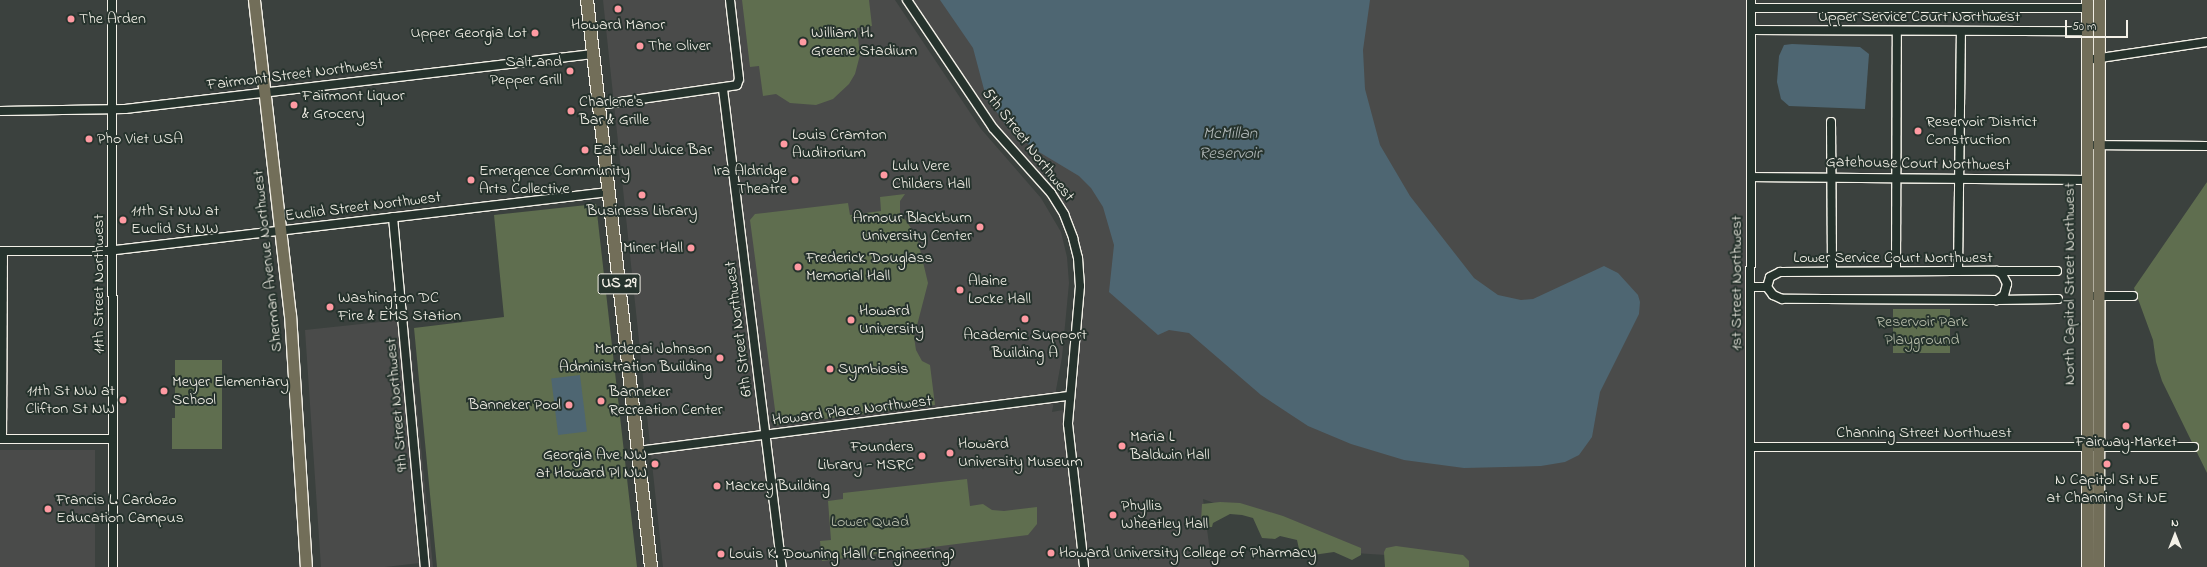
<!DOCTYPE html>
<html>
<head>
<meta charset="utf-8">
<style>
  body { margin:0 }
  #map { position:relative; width:2207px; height:567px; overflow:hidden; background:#3b413e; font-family:"Indie Flower",sans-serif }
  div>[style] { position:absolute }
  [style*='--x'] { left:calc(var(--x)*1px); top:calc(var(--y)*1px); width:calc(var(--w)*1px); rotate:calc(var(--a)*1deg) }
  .built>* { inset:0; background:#4a4b4a; transform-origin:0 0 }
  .green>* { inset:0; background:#5f6e4f; transform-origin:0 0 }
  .water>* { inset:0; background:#4e6672; transform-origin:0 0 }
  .roads { filter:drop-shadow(1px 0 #f4f1e8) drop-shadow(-1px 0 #f4f1e8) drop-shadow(0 1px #f4f1e8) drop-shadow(0 -1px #f4f1e8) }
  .minor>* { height:8px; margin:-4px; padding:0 4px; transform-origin:4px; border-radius:4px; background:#26332d }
  .major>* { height:11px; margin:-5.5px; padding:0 5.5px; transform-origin:5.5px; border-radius:5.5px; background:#726e59 }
  .highway>* { height:12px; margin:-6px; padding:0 6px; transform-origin:6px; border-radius:6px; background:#726e59 }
  .dots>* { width:11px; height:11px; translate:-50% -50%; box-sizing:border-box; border:2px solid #26332d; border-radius:50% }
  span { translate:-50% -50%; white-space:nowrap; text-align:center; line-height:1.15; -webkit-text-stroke:4px #26332d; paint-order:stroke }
  .shield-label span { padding:1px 3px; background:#26332d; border:1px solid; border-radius:3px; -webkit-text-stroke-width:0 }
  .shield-label { font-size:15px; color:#f4f1e8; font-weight:700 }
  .street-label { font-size:16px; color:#f4f1e8 }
  .poi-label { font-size:16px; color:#f4f1e8 }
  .left { translate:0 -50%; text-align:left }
  .right { translate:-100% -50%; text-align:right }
  .park-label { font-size:16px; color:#b8bdab }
  .water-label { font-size:17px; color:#b2b9b9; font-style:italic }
  .north { position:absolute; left:2155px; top:515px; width:40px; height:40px; -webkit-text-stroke:3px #26332d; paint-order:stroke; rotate:0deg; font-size:11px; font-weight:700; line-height:16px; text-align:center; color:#f4f1e8 }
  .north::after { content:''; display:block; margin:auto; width:14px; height:18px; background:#f4f1e8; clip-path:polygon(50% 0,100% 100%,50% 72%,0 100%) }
  .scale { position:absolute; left:2065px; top:20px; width:63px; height:18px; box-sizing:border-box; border:2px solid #f4f1e8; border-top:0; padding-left:5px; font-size:12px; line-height:14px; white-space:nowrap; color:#f4f1e8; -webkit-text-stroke:3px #26332d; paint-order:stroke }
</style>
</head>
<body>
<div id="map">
  <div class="built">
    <div style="clip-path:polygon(603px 0,895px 0,981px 129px,1041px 198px,1061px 232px,1067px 257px,1069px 283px,1062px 357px,1052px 412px,1068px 409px,1080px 286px,1075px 245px,1047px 188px,1003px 140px,908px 0,1751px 0,1750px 567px,1460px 567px,1418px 557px,1354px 553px,1203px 499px,1212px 567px,663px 567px)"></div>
    <div style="clip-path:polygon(408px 319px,433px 567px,421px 567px,420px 563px,385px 567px,321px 567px,305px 330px)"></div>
    <div style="left:0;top:450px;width:95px;height:117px"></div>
  </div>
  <div class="green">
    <div style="clip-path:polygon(742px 0,869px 0,872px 26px,857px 28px,860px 55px,855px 74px,849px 84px,833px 99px,816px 105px,790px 103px,776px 94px,763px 96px,759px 66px,750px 67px)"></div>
    <div style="clip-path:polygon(2207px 182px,2207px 473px,2162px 381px,2156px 362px,2153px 340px,2134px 288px)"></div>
    <div style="clip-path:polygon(905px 194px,900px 201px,900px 212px,917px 237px,928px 283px,914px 337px,916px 350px,922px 361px,930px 365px,935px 405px,777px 425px,750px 220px,755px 214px,848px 203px,850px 215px,881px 211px,880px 197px)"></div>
    <div style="clip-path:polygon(596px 204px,637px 567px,437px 567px,414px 328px,504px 317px,494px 215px)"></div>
    <div style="left:1950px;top:309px;width:44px;height:57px;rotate:90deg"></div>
    <div style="clip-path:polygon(175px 360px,222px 360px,222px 449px,172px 449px,172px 418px,175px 418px)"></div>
    <div style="clip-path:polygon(967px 479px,970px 506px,983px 504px,992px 510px,1004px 511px,1037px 507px,1037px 524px,1028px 535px,822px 561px,820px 541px,831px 540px,828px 501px,843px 499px,843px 493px)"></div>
    <div style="clip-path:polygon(1220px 502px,1240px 503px,1283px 516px,1361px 548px,1361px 555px,1352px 560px,1334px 552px,1306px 556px,1299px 549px,1297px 540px,1280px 536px,1275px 539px,1262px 538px,1253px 518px,1242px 515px,1230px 514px,1213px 523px,1212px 527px,1204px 527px,1201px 522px,1202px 504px)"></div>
    <div style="clip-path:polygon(1396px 546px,1463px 555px,1469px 561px,1469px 567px,1385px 567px,1384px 552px,1386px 548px)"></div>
  </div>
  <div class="water">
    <div style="clip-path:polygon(940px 0,1370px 0,1363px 50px,1365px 89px,1380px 145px,1410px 196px,1474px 278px,1498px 295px,1521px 300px,1533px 299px,1604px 266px,1618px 273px,1638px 295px,1640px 302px,1639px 314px,1600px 392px,1592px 437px,1579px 455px,1565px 462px,1541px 466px,1464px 468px,1404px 460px,1351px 444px,1308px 426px,1261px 395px,1189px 333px,1169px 330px,1158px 335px,1109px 292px,1114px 245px,1103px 207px,1091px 188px,1079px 176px,1034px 149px,1008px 128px,986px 97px,973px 48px)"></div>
    <div style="clip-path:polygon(1792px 44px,1860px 47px,1869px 54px,1865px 109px,1789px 106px,1781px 99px,1777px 82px,1779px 56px,1784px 45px)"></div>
    <div style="left:580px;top:375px;width:57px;height:29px;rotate:83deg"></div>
  </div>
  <div class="roads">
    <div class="minor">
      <div style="--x:112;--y:0;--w:567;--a:89.9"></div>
      <div style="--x:907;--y:0;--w:154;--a:56.1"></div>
      <div style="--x:993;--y:128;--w:87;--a:48.3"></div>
      <div style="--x:1051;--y:193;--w:25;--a:58"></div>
      <div style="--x:1064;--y:214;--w:26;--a:69"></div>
      <div style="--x:1073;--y:238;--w:21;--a:76"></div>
      <div style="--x:1078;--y:258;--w:28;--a:86"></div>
      <div style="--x:1080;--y:286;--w:139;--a:95"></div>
      <div style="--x:1068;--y:424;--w:144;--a:83.6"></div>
      <div style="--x:1751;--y:8;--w:336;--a:0"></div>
      <div style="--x:1751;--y:30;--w:336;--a:0.2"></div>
      <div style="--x:2087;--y:60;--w:121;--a:-8.5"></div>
      <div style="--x:723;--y:89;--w:482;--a:83"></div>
      <div style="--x:599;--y:105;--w:139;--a:-8.2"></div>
      <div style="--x:737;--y:85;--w:6;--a:-72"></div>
      <div style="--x:739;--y:79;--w:80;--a:-96.5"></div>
      <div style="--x:0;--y:111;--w:125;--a:-0.9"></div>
      <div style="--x:125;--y:109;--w:471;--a:-6.7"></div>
      <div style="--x:1831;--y:122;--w:149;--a:89.6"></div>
      <div style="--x:2087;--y:145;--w:120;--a:0.5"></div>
      <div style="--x:1751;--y:177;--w:334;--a:0.5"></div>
      <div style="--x:393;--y:217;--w:351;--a:84.8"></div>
      <div style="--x:0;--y:251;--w:107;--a:0"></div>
      <div style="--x:107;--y:251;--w:505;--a:-6.7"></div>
      <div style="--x:1896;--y:271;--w:240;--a:-89.8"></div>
      <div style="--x:1958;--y:271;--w:240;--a:-89.3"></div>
      <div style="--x:1997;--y:271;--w:6;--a:31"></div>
      <div style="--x:2002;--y:274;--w:11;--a:63"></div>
      <div style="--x:2007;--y:284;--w:11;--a:105"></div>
      <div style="--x:2004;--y:295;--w:9;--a:144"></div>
      <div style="--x:1997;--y:300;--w:215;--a:-179.7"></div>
      <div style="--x:1782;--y:299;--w:10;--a:-156"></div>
      <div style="--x:1773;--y:295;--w:10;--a:-127"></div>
      <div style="--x:1767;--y:287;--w:10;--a:-73"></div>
      <div style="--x:1770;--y:277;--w:11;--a:-27"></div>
      <div style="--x:1780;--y:272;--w:217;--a:-0.3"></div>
      <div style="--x:1997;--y:271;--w:60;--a:0"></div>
      <div style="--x:1750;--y:287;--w:17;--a:0"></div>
      <div style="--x:2087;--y:296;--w:46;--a:0"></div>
      <div style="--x:1997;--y:300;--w:61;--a:-0.9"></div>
      <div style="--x:0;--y:439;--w:113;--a:0"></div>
      <div style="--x:2;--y:439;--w:188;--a:-89.7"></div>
      <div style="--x:1750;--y:447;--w:444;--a:0"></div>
      <div style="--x:638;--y:451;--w:434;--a:-7.3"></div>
      <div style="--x:1750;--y:567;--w:567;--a:-89.9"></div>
    </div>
    <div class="major">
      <div style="--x:254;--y:0;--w:316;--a:83.5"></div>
      <div style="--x:290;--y:314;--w:254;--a:86.4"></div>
      <div style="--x:2087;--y:567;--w:567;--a:-90"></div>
      <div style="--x:2098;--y:567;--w:567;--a:-89.9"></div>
    </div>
    <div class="highway">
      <div style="--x:587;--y:0;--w:571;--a:83.56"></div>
    </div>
  </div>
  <div class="dots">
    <div style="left:618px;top:9px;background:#ff9aa2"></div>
    <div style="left:71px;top:19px;background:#ff9aa2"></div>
    <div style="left:535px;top:33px;background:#ff9aa2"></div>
    <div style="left:803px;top:42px;background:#ff9aa2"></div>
    <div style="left:640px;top:46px;background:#ff9aa2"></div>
    <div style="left:570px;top:71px;background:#ff9aa2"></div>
    <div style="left:294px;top:105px;background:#ff9aa2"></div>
    <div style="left:571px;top:111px;background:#ff9aa2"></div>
    <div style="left:1918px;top:131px;background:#ff9aa2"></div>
    <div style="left:89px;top:139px;background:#ff9aa2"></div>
    <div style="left:784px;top:144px;background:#ff9aa2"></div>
    <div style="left:585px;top:150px;background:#ff9aa2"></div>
    <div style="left:884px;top:175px;background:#ff9aa2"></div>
    <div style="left:471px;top:180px;background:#ff9aa2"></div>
    <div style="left:795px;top:180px;background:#ff9aa2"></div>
    <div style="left:642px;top:195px;background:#ff9aa2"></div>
    <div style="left:123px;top:220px;background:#ff9aa2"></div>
    <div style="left:980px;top:227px;background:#ff9aa2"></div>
    <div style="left:691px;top:248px;background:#ff9aa2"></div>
    <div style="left:798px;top:267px;background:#ff9aa2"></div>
    <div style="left:960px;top:290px;background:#ff9aa2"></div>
    <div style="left:330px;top:307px;background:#ff9aa2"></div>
    <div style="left:1025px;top:319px;background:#ff9aa2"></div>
    <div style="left:851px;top:320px;background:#ff9aa2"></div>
    <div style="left:720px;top:358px;background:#ff9aa2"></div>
    <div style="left:830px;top:369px;background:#ff9aa2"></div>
    <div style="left:164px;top:391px;background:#ff9aa2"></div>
    <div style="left:123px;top:400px;background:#ff9aa2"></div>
    <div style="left:601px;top:401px;background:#ff9aa2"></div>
    <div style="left:569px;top:405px;background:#ff9aa2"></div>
    <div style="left:2126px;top:426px;background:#ff9aa2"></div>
    <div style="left:1122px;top:446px;background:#ff9aa2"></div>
    <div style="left:950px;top:453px;background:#ff9aa2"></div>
    <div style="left:922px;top:456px;background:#ff9aa2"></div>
    <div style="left:655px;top:464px;background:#ff9aa2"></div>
    <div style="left:2107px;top:464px;background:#ff9aa2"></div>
    <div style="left:717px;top:486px;background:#ff9aa2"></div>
    <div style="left:48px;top:509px;background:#ff9aa2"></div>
    <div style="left:1113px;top:515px;background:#ff9aa2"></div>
    <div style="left:1051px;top:553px;background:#ff9aa2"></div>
    <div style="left:721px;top:554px;background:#ff9aa2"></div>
  </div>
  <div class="shield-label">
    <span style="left:619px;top:284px">US 29</span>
  </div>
  <div class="street-label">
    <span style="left:1919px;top:17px">Upper Service Court Northwest</span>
    <span style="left:295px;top:75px;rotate:-7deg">Fairmont Street Northwest</span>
    <span style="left:1028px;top:145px;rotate:52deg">5th Street Northwest</span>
    <span style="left:1918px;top:164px;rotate:1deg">Gatehouse Court Northwest</span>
    <span style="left:363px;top:207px;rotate:-7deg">Euclid Street Northwest</span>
    <span style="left:1893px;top:258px">Lower Service Court Northwest</span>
    <span style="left:268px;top:261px;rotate:-96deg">Sherman Avenue Northwest</span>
    <span style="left:1737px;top:283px;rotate:-90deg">1st Street Northwest</span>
    <span style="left:99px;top:284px;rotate:-90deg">11th Street Northwest</span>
    <span style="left:2070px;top:284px;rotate:-90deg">North Capitol Street Northwest</span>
    <span style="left:739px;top:329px;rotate:-97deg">6th Street Northwest</span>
    <span style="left:397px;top:405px;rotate:-95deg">9th Street Northwest</span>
    <span style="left:852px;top:411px;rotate:-7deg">Howard Place Northwest</span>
    <span style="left:1924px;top:433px">Channing Street Northwest</span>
  </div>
  <div class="poi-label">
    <span class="left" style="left:79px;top:19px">The Arden</span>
    <span style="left:618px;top:25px">Howard Manor</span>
    <span class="right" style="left:527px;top:33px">Upper Georgia Lot</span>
    <span class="left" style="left:811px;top:42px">William H.<br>Greene Stadium</span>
    <span class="left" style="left:648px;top:46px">The Oliver</span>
    <span class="right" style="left:562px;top:71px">Salt and<br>Pepper Grill</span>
    <span class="left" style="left:302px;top:105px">Fairmont Liquor<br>&amp; Grocery</span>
    <span class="left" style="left:579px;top:111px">Charlene's<br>Bar &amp; Grille</span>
    <span class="left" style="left:1926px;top:131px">Reservoir District<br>Construction</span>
    <span class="left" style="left:792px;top:144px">Louis Cramton<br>Auditorium</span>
    <span class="left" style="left:97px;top:139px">Pho Viet USA</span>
    <span class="left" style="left:593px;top:150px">Eat Well Juice Bar</span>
    <span class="left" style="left:892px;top:175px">Lulu Vere<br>Childers Hall</span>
    <span class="left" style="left:479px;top:180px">Emergence Community<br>Arts Collective</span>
    <span class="right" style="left:787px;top:180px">Ira Aldridge<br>Theatre</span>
    <span class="left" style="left:131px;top:220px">11th St NW at<br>Euclid St NW</span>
    <span style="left:642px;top:211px">Business Library</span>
    <span class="right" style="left:972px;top:227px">Armour Blackburn<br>University Center</span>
    <span class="right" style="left:683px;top:248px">Miner Hall</span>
    <span class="left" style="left:806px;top:267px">Frederick Douglass<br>Memorial Hall</span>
    <span class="left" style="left:968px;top:290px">Alaine<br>Locke Hall</span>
    <span class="left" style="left:338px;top:307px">Washington DC<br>Fire &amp; EMS Station</span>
    <span class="left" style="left:859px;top:320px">Howard<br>University</span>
    <span style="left:1025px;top:344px">Academic Support<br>Building A</span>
    <span class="right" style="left:712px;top:358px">Mordecai Johnson<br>Administration Building</span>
    <span class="left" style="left:838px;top:369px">Symbiosis</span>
    <span class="left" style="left:172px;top:391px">Meyer Elementary<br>School</span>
    <span class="right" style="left:115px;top:400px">11th St NW at<br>Clifton St NW</span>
    <span class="left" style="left:609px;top:401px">Banneker<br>Recreation Center</span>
    <span class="right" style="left:561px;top:405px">Banneker Pool</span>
    <span class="left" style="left:1130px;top:446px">Maria L<br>Baldwin Hall</span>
    <span style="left:2126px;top:442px">Fairway Market</span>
    <span class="left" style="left:958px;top:453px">Howard<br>University Museum</span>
    <span class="right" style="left:914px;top:456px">Founders<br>Library - MSRC</span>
    <span class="right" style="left:647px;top:464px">Georgia Ave NW<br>at Howard Pl NW</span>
    <span style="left:2107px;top:489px">N Capitol St NE<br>at Channing St NE</span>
    <span class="left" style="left:725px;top:486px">Mackey Building</span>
    <span class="left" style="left:56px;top:509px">Francis L. Cardozo<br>Education Campus</span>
    <span class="left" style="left:1121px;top:515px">Phyllis<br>Wheatley Hall</span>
    <span class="left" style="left:1059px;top:553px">Howard University College of Pharmacy</span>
    <span class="left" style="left:729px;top:554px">Louis K. Downing Hall (Engineering)</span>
  </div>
  <div class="park-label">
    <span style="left:1922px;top:331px">Reservoir Park<br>Playground</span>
    <span style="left:870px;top:522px">Lower Quad</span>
  </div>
  <div class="water-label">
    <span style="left:1230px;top:144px">McMillan<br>Reservoir</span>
  </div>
  <div class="north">N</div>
  <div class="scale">50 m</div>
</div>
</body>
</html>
